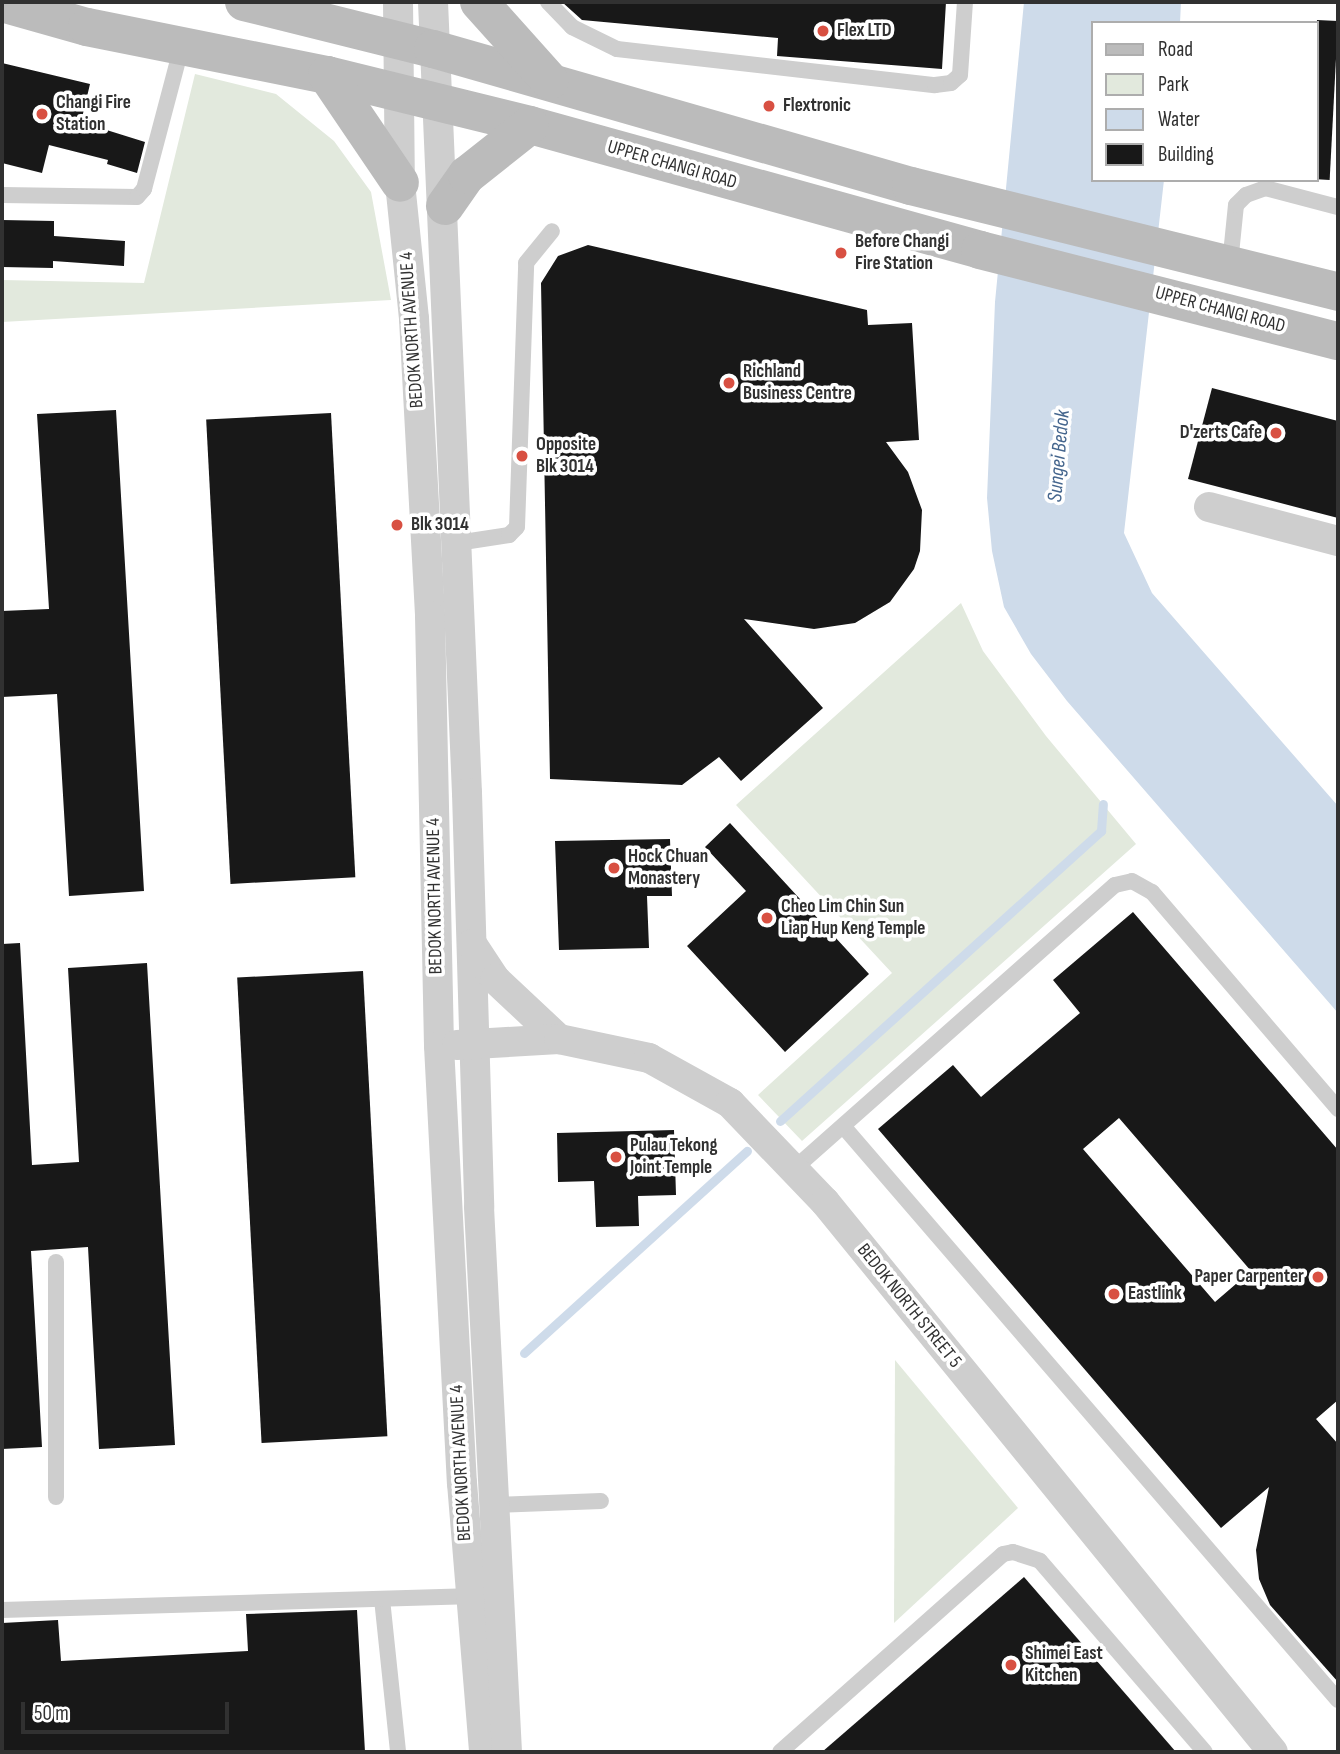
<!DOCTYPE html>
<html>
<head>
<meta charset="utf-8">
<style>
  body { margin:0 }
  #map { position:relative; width:1340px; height:1754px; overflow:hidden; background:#fff; font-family:"Sofia Sans Condensed",sans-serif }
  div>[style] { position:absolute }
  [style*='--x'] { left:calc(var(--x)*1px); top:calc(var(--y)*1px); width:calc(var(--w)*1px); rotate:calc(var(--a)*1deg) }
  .green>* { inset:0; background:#e2e9dd }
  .water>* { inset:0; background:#cedbea }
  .stream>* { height:9px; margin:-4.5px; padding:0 4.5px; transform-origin:4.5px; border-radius:4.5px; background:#cedbea }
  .building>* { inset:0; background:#181818; transform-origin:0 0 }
  .lane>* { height:16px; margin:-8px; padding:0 8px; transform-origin:8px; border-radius:8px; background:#cecece }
  .street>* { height:30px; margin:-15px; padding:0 15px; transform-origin:15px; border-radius:15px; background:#cecece }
  .secondary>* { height:38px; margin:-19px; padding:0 19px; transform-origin:19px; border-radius:19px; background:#bbb }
  .dots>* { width:19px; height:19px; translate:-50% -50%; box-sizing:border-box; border:4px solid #fff; border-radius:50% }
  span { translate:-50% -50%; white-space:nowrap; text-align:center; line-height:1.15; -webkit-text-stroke:7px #fff; paint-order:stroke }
  .poi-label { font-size:19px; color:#313131; font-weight:700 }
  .left { translate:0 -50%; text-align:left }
  .right { translate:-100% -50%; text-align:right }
  .street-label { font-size:19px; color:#313131 }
  .water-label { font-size:21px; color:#44658d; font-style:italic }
  .frame { position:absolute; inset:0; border:4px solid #313131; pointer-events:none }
  .legend { position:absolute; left:1091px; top:21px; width:228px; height:161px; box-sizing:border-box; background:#fff; border:2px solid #adadad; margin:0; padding:9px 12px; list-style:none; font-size:21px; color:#313131 }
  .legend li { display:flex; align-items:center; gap:14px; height:35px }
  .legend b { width:35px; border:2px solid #adadad }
  .scale { position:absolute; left:21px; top:1702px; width:208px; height:32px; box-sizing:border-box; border:4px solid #313131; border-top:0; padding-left:9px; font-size:21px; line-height:24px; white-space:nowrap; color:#313131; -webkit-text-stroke:5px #fff; paint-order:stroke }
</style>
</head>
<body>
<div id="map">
  <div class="green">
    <div style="clip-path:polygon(195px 74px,276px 94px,334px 141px,371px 192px,391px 300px,2px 322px,2px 280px,144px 283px)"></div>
    <div style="clip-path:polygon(961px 603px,983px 651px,1046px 736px,1136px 844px,802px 1141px,758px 1095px,892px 973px,736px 805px)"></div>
    <div style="clip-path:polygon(895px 1360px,1018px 1508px,894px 1623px)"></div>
  </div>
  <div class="water">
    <div style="clip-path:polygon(1024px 2px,1181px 2px,1180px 23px,1093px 23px,1093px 180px,1164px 180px,1124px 533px,1152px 593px,1338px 806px,1338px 1013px,1067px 701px,1031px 654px,1004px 607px,992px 551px,987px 498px,995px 302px)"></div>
  </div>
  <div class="stream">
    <div style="--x:780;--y:1121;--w:433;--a:-42.1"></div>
    <div style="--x:1101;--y:831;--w:27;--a:-86"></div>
    <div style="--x:524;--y:1353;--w:301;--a:-42.2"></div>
  </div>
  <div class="building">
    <div style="clip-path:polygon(562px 2px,946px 2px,942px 69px,777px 56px,778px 38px,582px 20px)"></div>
    <div style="left:1317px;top:20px;width:21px;height:159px;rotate:3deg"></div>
    <div style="clip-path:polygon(2px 63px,90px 84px,81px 122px,145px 142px,137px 173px,107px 164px,108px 160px,49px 145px,42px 173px,2px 163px)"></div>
    <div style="clip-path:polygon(2px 220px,54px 221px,54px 236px,125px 241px,124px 266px,53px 261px,53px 268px,2px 267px)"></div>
    <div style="clip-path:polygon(588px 245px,867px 310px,868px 325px,912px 323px,919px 440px,886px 442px,908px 472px,922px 510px,920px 551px,914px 569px,890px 602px,855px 623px,814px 629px,744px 619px,823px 708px,741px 781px,719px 757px,682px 785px,550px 779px,541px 283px,558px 256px)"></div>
    <div style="clip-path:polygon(1212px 388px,1338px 421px,1338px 518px,1188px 479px)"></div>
    <div style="clip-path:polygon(116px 410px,144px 891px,69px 896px,57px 694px,2px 697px,2px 611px,49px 609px,37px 414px)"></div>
    <div style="left:331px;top:413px;width:465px;height:125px;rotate:87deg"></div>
    <div style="clip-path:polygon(730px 823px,869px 974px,785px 1052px,687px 946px,746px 891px,705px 847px)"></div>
    <div style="clip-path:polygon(670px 839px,672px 896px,647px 896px,649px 948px,559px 950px,555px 841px)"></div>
    <div style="clip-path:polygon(evenodd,1133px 912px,1338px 1150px,1338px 1400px,1316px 1419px,1338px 1444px,1338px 1682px,1270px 1605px,1259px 1579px,1256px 1550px,1269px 1487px,1221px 1528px,878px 1129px,953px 1065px,981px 1097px,1034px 1052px,1080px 1013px,1053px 980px,1133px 912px,1119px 1118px,1251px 1271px,1215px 1302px,1083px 1149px,1119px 1118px)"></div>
    <div style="clip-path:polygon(20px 943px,32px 1165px,79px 1162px,68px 968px,147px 963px,175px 1445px,99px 1449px,88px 1247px,31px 1251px,42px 1447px,2px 1449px,2px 944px)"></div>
    <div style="left:363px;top:971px;width:466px;height:126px;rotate:87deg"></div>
    <div style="clip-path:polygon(674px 1130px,676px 1195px,638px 1196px,639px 1226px,596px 1227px,594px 1181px,558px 1182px,557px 1133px)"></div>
    <div style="clip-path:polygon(1024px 1577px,1176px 1752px,822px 1752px)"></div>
    <div style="clip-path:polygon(357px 1610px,365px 1752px,2px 1752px,2px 1623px,58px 1620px,61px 1661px,248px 1651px,246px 1614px)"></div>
  </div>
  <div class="lane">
    <div style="--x:548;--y:2;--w:35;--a:46"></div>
    <div style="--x:572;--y:27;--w:50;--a:26.1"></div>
    <div style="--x:617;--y:49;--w:320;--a:6.5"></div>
    <div style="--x:935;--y:85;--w:16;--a:-7"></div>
    <div style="--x:951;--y:83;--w:12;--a:-42"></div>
    <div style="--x:960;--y:75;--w:73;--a:-86.1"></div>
    <div style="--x:2;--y:195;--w:135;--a:0.8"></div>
    <div style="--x:137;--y:197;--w:11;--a:-49"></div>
    <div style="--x:144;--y:189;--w:149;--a:-75.2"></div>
    <div style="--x:1230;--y:264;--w:59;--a:-84.2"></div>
    <div style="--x:1236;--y:205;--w:14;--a:-45"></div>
    <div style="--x:1246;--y:195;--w:20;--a:-20"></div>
    <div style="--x:1265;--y:188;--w:75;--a:14.6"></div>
    <div style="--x:457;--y:543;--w:53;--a:-8.7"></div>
    <div style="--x:509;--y:535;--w:11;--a:-45"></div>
    <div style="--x:517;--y:527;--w:264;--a:-88"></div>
    <div style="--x:526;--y:263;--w:41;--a:-50.9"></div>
    <div style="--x:843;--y:1126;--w:758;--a:49.23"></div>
    <div style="--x:795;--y:1168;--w:427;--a:-41.5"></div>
    <div style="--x:1115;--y:885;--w:17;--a:-13"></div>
    <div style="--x:1132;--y:881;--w:23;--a:29"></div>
    <div style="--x:1152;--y:892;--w:286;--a:49.4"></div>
    <div style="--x:56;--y:1497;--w:235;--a:-90"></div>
    <div style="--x:492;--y:1505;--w:109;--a:-2.1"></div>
    <div style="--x:382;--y:1599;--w:154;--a:84"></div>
    <div style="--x:2;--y:1610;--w:473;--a:-1.7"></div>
    <div style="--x:780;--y:1752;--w:298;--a:-41.6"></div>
    <div style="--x:1003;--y:1554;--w:10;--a:-11"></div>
    <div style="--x:1013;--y:1552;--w:28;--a:18"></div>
    <div style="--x:1040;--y:1561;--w:252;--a:49.2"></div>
  </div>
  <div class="street">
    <div style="--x:398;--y:2;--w:181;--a:89.4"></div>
    <div style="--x:400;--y:183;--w:137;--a:84.1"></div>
    <div style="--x:414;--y:319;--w:297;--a:86.9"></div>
    <div style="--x:430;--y:616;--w:430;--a:88.8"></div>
    <div style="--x:439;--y:1046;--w:438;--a:87"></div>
    <div style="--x:462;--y:1483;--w:270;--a:85.3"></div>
    <div style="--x:433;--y:2;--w:792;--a:87.54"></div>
    <div style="--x:467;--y:793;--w:414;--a:88.3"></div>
    <div style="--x:479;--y:1207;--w:546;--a:87.06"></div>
    <div style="--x:1209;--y:507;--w:133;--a:14.8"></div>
    <div style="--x:472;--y:944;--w:42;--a:56.7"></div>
    <div style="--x:495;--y:979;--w:88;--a:43.2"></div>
    <div style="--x:457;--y:1045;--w:102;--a:-3.4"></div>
    <div style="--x:559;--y:1039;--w:92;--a:11.9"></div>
    <div style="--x:649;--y:1058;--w:93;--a:29.1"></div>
    <div style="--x:730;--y:1103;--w:137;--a:46.2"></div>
    <div style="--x:825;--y:1202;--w:709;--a:50.84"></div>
  </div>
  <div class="secondary">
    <div style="--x:244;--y:2;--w:195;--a:14"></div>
    <div style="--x:433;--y:49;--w:497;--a:16"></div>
    <div style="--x:911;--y:186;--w:440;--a:13.9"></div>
    <div style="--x:479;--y:2;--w:106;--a:48.1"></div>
    <div style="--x:2;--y:3;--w:88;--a:15.8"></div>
    <div style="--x:87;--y:27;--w:245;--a:11.3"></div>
    <div style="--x:327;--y:75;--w:209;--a:13.8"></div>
    <div style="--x:530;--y:125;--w:467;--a:15.5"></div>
    <div style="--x:980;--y:250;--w:369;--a:14.3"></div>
    <div style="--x:327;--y:75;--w:130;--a:55.9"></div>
    <div style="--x:445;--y:206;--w:38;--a:-55"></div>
    <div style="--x:467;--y:175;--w:80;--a:-38.4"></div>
  </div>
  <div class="dots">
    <div style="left:823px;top:31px;background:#d85042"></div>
    <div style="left:769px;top:106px;background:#d85042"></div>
    <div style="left:42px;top:114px;background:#d85042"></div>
    <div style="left:841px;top:253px;background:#d85042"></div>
    <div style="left:729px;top:383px;background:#d85042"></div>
    <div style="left:1276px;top:433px;background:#d85042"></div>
    <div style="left:522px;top:456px;background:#d85042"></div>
    <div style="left:397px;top:525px;background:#d85042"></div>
    <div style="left:614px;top:868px;background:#d85042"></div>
    <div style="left:767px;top:918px;background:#d85042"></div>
    <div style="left:616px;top:1157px;background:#d85042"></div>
    <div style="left:1318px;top:1277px;background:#d85042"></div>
    <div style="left:1114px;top:1294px;background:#d85042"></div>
    <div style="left:1011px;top:1665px;background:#d85042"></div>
  </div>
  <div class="poi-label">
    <span class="left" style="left:837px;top:31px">Flex LTD</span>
    <span class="left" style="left:56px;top:114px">Changi Fire<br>Station</span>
    <span class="left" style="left:783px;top:106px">Flextronic</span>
    <span class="left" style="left:855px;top:253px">Before Changi<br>Fire Station</span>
    <span class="left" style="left:743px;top:383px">Richland<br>Business Centre</span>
    <span class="right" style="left:1262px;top:433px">D'zerts Cafe</span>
    <span class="left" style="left:536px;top:456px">Opposite<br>Blk 3014</span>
    <span class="left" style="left:411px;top:525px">Blk 3014</span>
    <span class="left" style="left:628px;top:868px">Hock Chuan<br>Monastery</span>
    <span class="left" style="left:781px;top:918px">Cheo Lim Chin Sun<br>Liap Hup Keng Temple</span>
    <span class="left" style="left:630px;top:1157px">Pulau Tekong<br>Joint Temple</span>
    <span class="right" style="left:1304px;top:1277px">Paper Carpenter</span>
    <span class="left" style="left:1128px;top:1294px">Eastlink</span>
    <span class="left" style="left:1025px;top:1665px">Shimei East<br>Kitchen</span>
  </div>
  <div class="street-label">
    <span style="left:672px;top:165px;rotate:16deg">UPPER CHANGI ROAD</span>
    <span style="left:1220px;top:310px;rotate:15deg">UPPER CHANGI ROAD</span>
    <span style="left:412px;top:330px;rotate:-94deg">BEDOK NORTH AVENUE 4</span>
    <span style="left:435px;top:896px;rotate:-91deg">BEDOK NORTH AVENUE 4</span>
    <span style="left:909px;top:1306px;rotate:51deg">BEDOK NORTH STREET 5</span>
    <span style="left:461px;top:1463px;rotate:-93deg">BEDOK NORTH AVENUE 4</span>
  </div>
  <div class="water-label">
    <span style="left:1059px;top:456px;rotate:-85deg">Sungei Bedok</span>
  </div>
  <div class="frame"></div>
  <ul class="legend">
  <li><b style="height:9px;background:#bbb"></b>Road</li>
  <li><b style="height:19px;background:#e2e9dd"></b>Park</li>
  <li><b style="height:19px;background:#cedbea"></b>Water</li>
  <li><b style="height:19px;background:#181818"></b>Building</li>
  </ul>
  <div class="scale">50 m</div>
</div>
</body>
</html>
